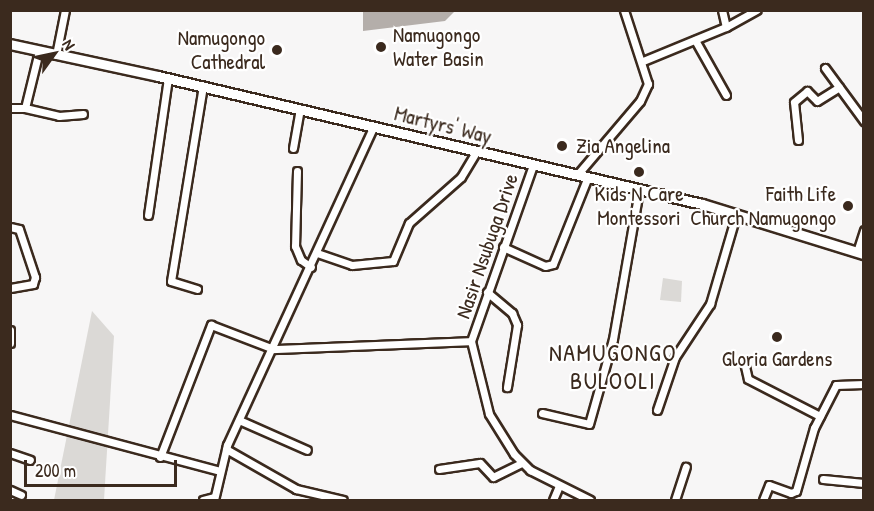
<!DOCTYPE html>
<html>
<head>
<meta charset="utf-8">
<style>
  body { margin:0 }
  #map { position:relative; width:874px; height:511px; overflow:hidden; background:#f7f6f6; font-family:"Patrick Hand",sans-serif }
  div>[style] { position:absolute }
  [style*='--x'] { left:calc(var(--x)*1px); top:calc(var(--y)*1px); width:calc(var(--w)*1px); rotate:calc(var(--a)*1deg) }
  .green>* { inset:0; background:#dbd9d6 }
  .water>* { inset:0; background:#b4aeaa }
  .roads { filter:drop-shadow(2px 0 #3b2a1e) drop-shadow(-2px 0 #3b2a1e) drop-shadow(0 2px #3b2a1e) drop-shadow(0 -2px #3b2a1e) }
  .minor>* { height:7px; margin:-3.5px; padding:0 3.5px; transform-origin:3.5px; border-radius:3.5px; background:#fff }
  .major>* { height:9px; margin:-4.5px; padding:0 4.5px; transform-origin:4.5px; border-radius:4.5px; background:#fff }
  .dots>* { width:16px; height:16px; translate:-50% -50%; box-sizing:border-box; border:3px solid #fff; border-radius:50% }
  span { translate:-50% -50%; white-space:nowrap; text-align:center; line-height:1.15; -webkit-text-stroke:4.5px #fff; paint-order:stroke }
  .poi-label { font-size:21px; color:#3b2a1e }
  .left { translate:0 -50%; text-align:left }
  .right { translate:-100% -50%; text-align:right }
  .street-label { font-size:21px; color:#3b2a1e }
  .quarter-label { font-size:24px; color:#3b2a1e; letter-spacing:1.5px }
  .frame { position:absolute; inset:0; border:12px solid #3b2a1e; pointer-events:none }
  .north { position:absolute; left:24px; top:24px; width:60px; height:60px; -webkit-text-stroke:4px #fff; paint-order:stroke; rotate:57deg; font-size:16px; font-weight:700; line-height:24px; text-align:center; color:#3b2a1e }
  .north::after { content:''; display:block; margin:auto; width:21px; height:27px; background:#3b2a1e; clip-path:polygon(50% 0,100% 100%,50% 72%,0 100%) }
  .scale { position:absolute; left:24px; top:460px; width:153px; height:27px; box-sizing:border-box; border:3px solid #3b2a1e; border-top:0; padding-left:8px; font-size:18px; line-height:21px; white-space:nowrap; color:#3b2a1e; -webkit-text-stroke:4px #fff; paint-order:stroke }
</style>
</head>
<body>
<div id="map">
  <div class="green">
    <div style="clip-path:polygon(663px 278px,682px 281px,681px 302px,660px 300px)"></div>
    <div style="clip-path:polygon(92px 311px,114px 336px,104px 500px,54px 500px)"></div>
  </div>
  <div class="water">
    <div style="clip-path:polygon(363px 11px,363px 10px,455px 11px,445px 21px,363px 31px)"></div>
  </div>
  <div class="roads">
    <div class="minor">
      <div style="--x:722;--y:10;--w:17;--a:77"></div>
      <div style="--x:695;--y:40;--w:63;--a:60.6"></div>
      <div style="--x:56;--y:55;--w:46;--a:-78.7"></div>
      <div style="--x:643;--y:61;--w:90;--a:-22.3"></div>
      <div style="--x:726;--y:27;--w:35;--a:-29"></div>
      <div style="--x:825;--y:68;--w:66;--a:53.7"></div>
      <div style="--x:10;--y:108;--w:15;--a:0"></div>
      <div style="--x:25;--y:108;--w:59;--a:-76.2"></div>
      <div style="--x:25;--y:108;--w:35;--a:13"></div>
      <div style="--x:59;--y:116;--w:24;--a:-5"></div>
      <div style="--x:798;--y:140;--w:38;--a:-96"></div>
      <div style="--x:794;--y:102;--w:17;--a:-40"></div>
      <div style="--x:807;--y:91;--w:14;--a:45"></div>
      <div style="--x:817;--y:101;--w:26;--a:-32"></div>
      <div style="--x:293;--y:148;--w:40;--a:-80"></div>
      <div style="--x:533;--y:165;--w:187;--a:109.4"></div>
      <div style="--x:471;--y:341;--w:75;--a:76.1"></div>
      <div style="--x:489;--y:414;--w:47;--a:58"></div>
      <div style="--x:514;--y:454;--w:23;--a:45"></div>
      <div style="--x:530;--y:470;--w:67;--a:26.6"></div>
      <div style="--x:297;--y:171;--w:75;--a:91.5"></div>
      <div style="--x:295;--y:246;--w:15;--a:67"></div>
      <div style="--x:301;--y:260;--w:12;--a:35"></div>
      <div style="--x:577;--y:175;--w:97;--a:-49.6"></div>
      <div style="--x:640;--y:101;--w:19;--a:-65"></div>
      <div style="--x:648;--y:84;--w:78;--a:-108"></div>
      <div style="--x:148;--y:215;--w:138;--a:-81.7"></div>
      <div style="--x:10;--y:227;--w:9;--a:13"></div>
      <div style="--x:19;--y:229;--w:51;--a:71.6"></div>
      <div style="--x:35;--y:277;--w:7;--a:106"></div>
      <div style="--x:33;--y:284;--w:23;--a:170"></div>
      <div style="--x:503;--y:247;--w:46;--a:24.3"></div>
      <div style="--x:545;--y:266;--w:8;--a:-14"></div>
      <div style="--x:553;--y:264;--w:92;--a:-68.2"></div>
      <div style="--x:857;--y:252;--w:23;--a:-72"></div>
      <div style="--x:317;--y:253;--w:37;--a:19"></div>
      <div style="--x:352;--y:265;--w:41;--a:-5.6"></div>
      <div style="--x:393;--y:261;--w:41;--a:-67.2"></div>
      <div style="--x:409;--y:223;--w:69;--a:-41.5"></div>
      <div style="--x:461;--y:177;--w:29;--a:-59"></div>
      <div style="--x:197;--y:289;--w:27;--a:-163"></div>
      <div style="--x:171;--y:281;--w:198;--a:-80.7"></div>
      <div style="--x:487;--y:292;--w:33;--a:40"></div>
      <div style="--x:512;--y:313;--w:13;--a:67"></div>
      <div style="--x:517;--y:325;--w:63;--a:99.2"></div>
      <div style="--x:10;--y:330;--w:13;--a:90"></div>
      <div style="--x:744;--y:362;--w:17;--a:77"></div>
      <div style="--x:748;--y:379;--w:81;--a:27.2"></div>
      <div style="--x:657;--y:410;--w:56;--a:-71.2"></div>
      <div style="--x:675;--y:357;--w:64;--a:-56.6"></div>
      <div style="--x:710;--y:304;--w:93;--a:-73.7"></div>
      <div style="--x:542;--y:413;--w:48;--a:13.2"></div>
      <div style="--x:589;--y:424;--w:88;--a:-74.2"></div>
      <div style="--x:613;--y:339;--w:151;--a:-80.1"></div>
      <div style="--x:10;--y:415;--w:217;--a:14.9"></div>
      <div style="--x:239;--y:420;--w:74;--a:23.8"></div>
      <div style="--x:226;--y:449;--w:81;--a:29.7"></div>
      <div style="--x:296;--y:489;--w:48;--a:13.2"></div>
      <div style="--x:10;--y:453;--w:21;--a:19"></div>
      <div style="--x:160;--y:457;--w:142;--a:-68.9"></div>
      <div style="--x:211;--y:325;--w:67;--a:20.9"></div>
      <div style="--x:274;--y:349;--w:197;--a:-2.3"></div>
      <div style="--x:439;--y:469;--w:41;--a:-8.3"></div>
      <div style="--x:480;--y:463;--w:19;--a:47"></div>
      <div style="--x:493;--y:477;--w:32;--a:-26"></div>
      <div style="--x:823;--y:479;--w:41;--a:5.6"></div>
      <div style="--x:10;--y:490;--w:12;--a:24"></div>
      <div style="--x:203;--y:500;--w:11;--a:-15"></div>
      <div style="--x:214;--y:500;--w:57;--a:-76.7"></div>
      <div style="--x:227;--y:445;--w:350;--a:-65.3"></div>
      <div style="--x:553;--y:500;--w:15;--a:-67"></div>
      <div style="--x:675;--y:500;--w:35;--a:-72"></div>
      <div style="--x:763;--y:500;--w:16;--a:-68"></div>
      <div style="--x:769;--y:485;--w:23;--a:20"></div>
      <div style="--x:791;--y:493;--w:5;--a:-22"></div>
      <div style="--x:796;--y:491;--w:66;--a:-74.1"></div>
      <div style="--x:814;--y:428;--w:48;--a:-62.9"></div>
      <div style="--x:836;--y:385;--w:28;--a:-2"></div>
    </div>
    <div class="major">
      <div style="--x:10;--y:44;--w:151;--a:12.2"></div>
      <div style="--x:158;--y:76;--w:559;--a:13.24"></div>
      <div style="--x:702;--y:204;--w:170;--a:17.2"></div>
    </div>
  </div>
  <div class="dots">
    <div style="left:381px;top:47px;background:#3b2a1e"></div>
    <div style="left:277px;top:50px;background:#3b2a1e"></div>
    <div style="left:562px;top:146px;background:#3b2a1e"></div>
    <div style="left:639px;top:172px;background:#3b2a1e"></div>
    <div style="left:848px;top:206px;background:#3b2a1e"></div>
    <div style="left:777px;top:337px;background:#3b2a1e"></div>
  </div>
  <div class="poi-label">
    <span class="left" style="left:393px;top:47px">Namugongo<br>Water Basin</span>
    <span class="right" style="left:265px;top:50px">Namugongo<br>Cathedral</span>
    <span class="left" style="left:576px;top:146px">Zia Angelina</span>
    <span style="left:639px;top:206px">Kids N Care<br>Montessori</span>
    <span class="right" style="left:836px;top:206px">Faith Life<br>Church Namugongo</span>
    <span style="left:777px;top:359px">Gloria Gardens</span>
  </div>
  <div class="street-label">
    <span style="left:443px;top:125px;rotate:14deg">Martyrs' Way</span>
    <span style="left:487px;top:246px;rotate:-71deg">Nasir Nsubuga Drive</span>
  </div>
  <div class="quarter-label">
    <span style="left:613px;top:367px">NAMUGONGO<br>BULOOLI</span>
  </div>
  <div class="frame"></div>
  <div class="north">N</div>
  <div class="scale">200 m</div>
</div>
</body>
</html>
